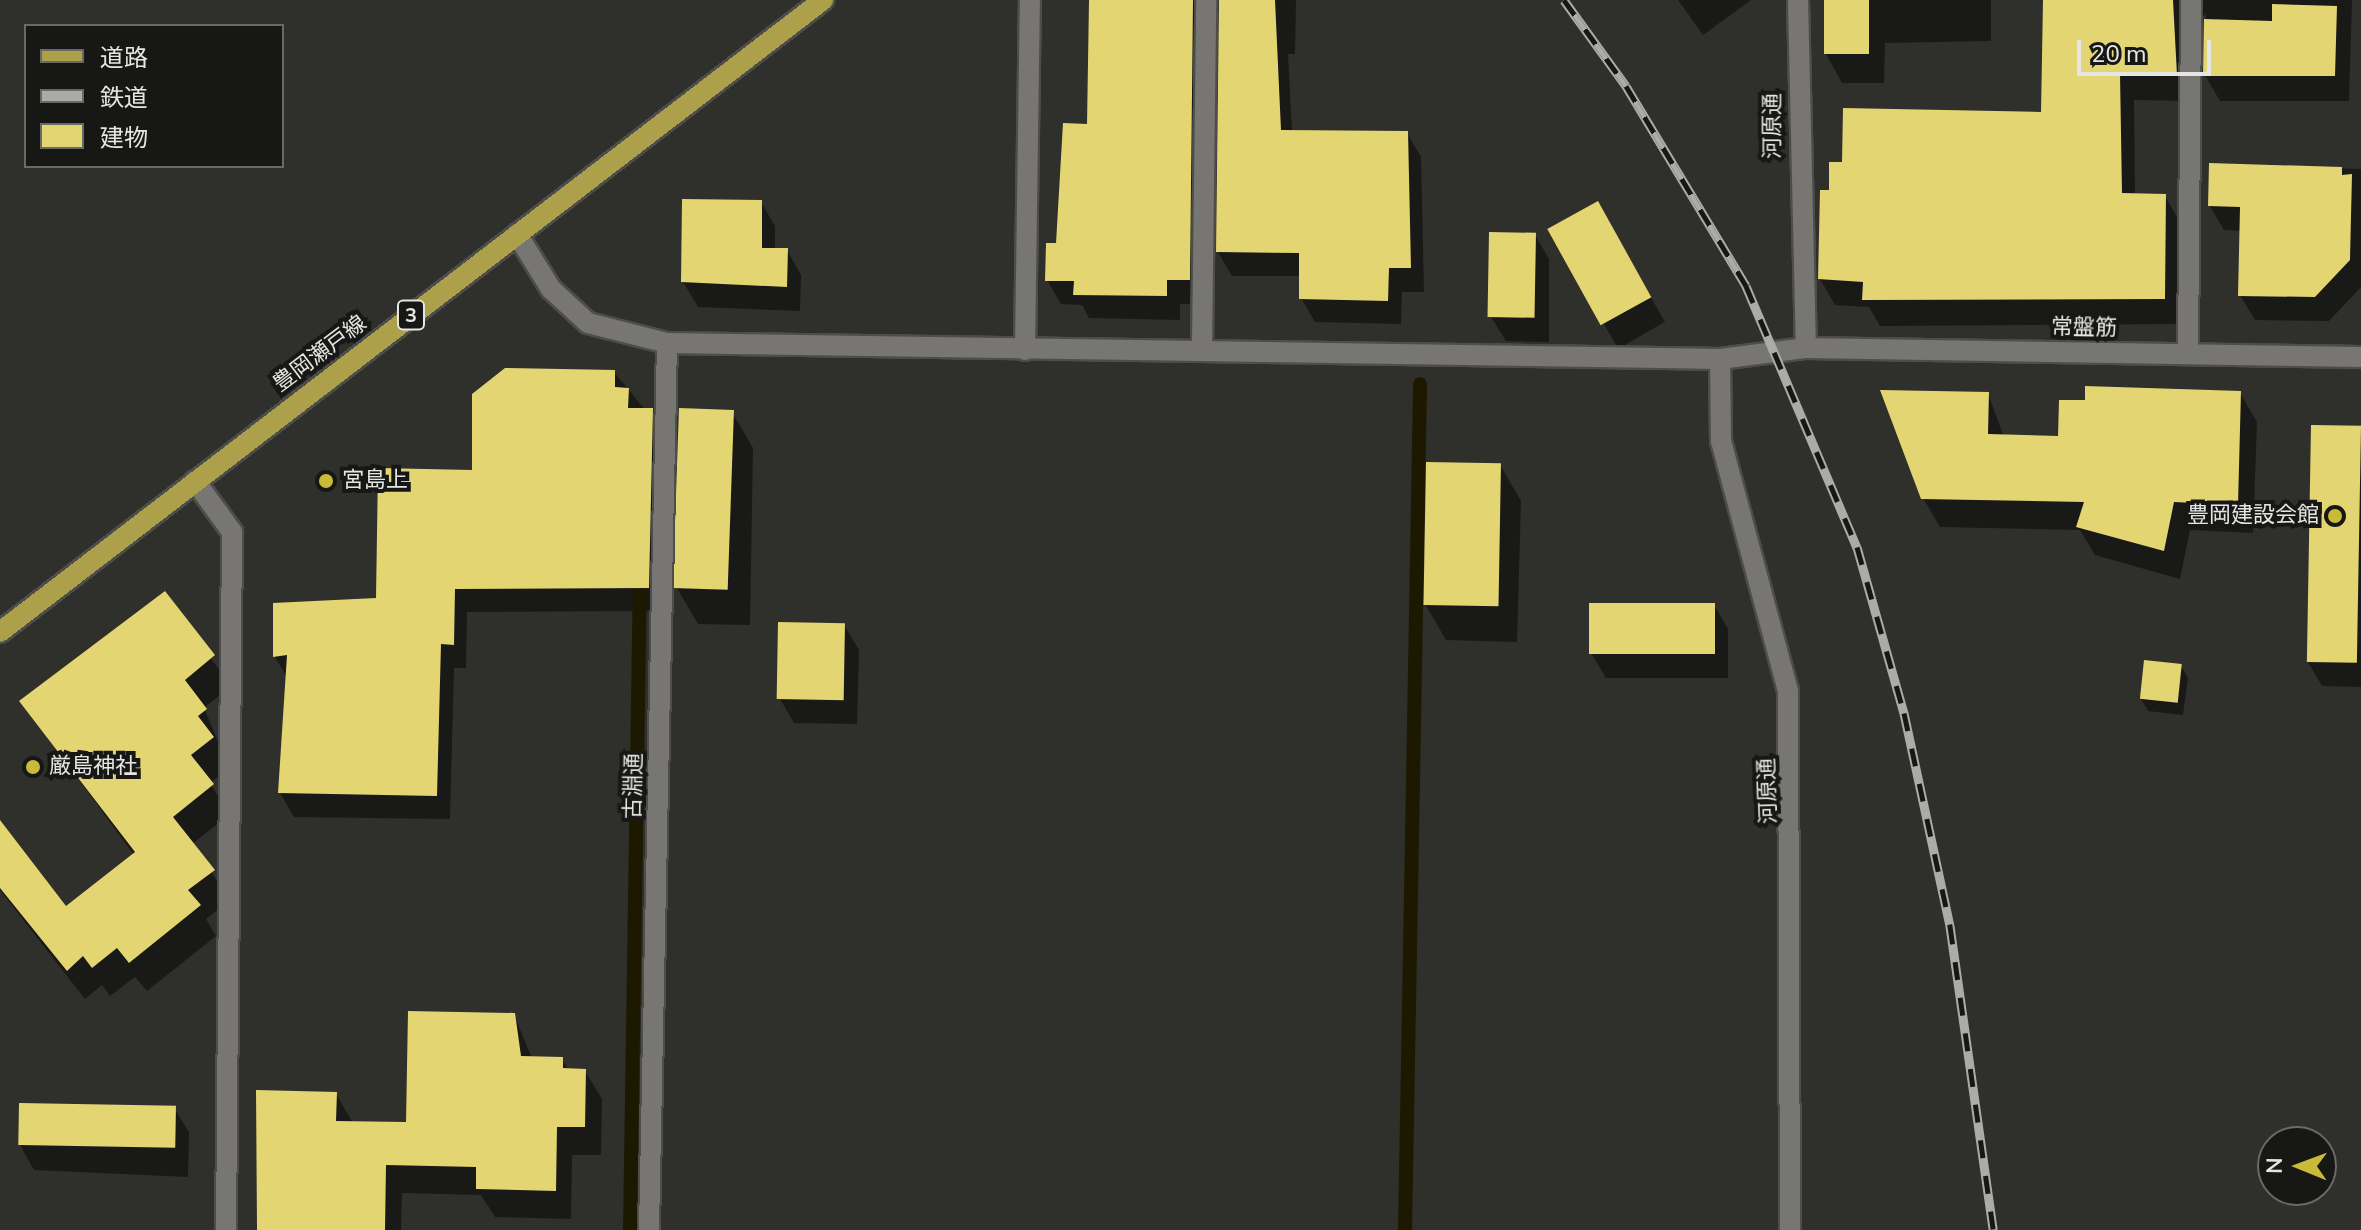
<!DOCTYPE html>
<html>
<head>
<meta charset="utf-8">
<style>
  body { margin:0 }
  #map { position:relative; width:2361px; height:1230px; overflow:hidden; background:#2f2f2b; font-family:"Nunito Sans","Noto Sans JP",sans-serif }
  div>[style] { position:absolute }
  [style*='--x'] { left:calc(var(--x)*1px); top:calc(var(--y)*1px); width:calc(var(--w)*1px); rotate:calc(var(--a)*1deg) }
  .shadow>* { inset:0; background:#0007; transform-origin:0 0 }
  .stream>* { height:14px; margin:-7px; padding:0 7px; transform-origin:7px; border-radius:7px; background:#1d1900 }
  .building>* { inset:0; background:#e3d571; transform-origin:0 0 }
  .roads { filter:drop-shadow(2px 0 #4d4d4a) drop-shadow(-2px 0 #4d4d4a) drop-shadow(0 2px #4d4d4a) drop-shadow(0 -2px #4d4d4a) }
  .minor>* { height:20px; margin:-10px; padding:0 10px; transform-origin:10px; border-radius:10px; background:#777672 }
  .major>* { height:20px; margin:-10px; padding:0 10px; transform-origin:10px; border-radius:10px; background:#aca14a }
  .rail>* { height:9px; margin-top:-4.5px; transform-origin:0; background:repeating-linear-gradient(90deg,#171715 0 18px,#ababa9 0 36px); box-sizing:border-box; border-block:2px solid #ababa9 }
  .dots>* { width:22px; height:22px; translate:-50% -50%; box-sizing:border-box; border:4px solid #171715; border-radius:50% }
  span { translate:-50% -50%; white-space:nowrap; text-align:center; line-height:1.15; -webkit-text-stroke:8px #171715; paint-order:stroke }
  .shield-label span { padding:2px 6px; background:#171715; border:2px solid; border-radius:6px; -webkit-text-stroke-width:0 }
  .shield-label { font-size:20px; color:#e5e5e3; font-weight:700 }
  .street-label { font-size:22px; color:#e5e5e3 }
  .poi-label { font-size:22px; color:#e5e5e3 }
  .left { translate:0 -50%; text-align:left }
  .right { translate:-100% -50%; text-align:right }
  .legend { position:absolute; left:24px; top:24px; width:260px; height:144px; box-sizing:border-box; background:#171715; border:2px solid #696967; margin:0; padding:10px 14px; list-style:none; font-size:24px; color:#e5e5e3 }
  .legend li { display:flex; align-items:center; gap:16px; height:40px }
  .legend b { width:40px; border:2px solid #696967 }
  .north { position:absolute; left:2257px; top:1126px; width:80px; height:80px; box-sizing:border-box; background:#171715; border:2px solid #696967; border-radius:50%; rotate:271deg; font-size:22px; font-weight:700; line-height:32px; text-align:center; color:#e5e5e3 }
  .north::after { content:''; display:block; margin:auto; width:28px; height:36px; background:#caba39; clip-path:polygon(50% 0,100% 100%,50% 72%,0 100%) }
  .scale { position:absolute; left:2077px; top:40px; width:134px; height:36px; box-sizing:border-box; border:4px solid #e5e5e3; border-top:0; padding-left:10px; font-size:24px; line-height:28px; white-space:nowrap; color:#e5e5e3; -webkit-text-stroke:6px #171715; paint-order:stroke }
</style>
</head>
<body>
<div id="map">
  <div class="shadow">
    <div style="clip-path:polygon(1091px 0,1296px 0,1295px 54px,1288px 54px,1292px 132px,1407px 133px,1421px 157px,1424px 292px,1402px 292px,1401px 324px,1315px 322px,1301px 298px,1301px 276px,1232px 276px,1218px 252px,1221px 9px,1206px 25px,1203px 304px,1180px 304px,1180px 320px,1089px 318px,1082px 305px,1061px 304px,1047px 280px,1089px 126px)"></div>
    <div style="clip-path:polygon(1678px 0,1751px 0,1703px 35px)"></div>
    <div style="clip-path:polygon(1826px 0,1991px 0,1991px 41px,1885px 43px,1884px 83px,1842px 83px,1826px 54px)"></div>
    <div style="clip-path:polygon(2045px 0,2352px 0,2349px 101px,2220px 101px,2205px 75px,2206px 14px,2192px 26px,2191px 101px,2134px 100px,2135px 195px,2165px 196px,2180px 222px,2179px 324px,1880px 326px,1869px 307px,1835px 305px,1820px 279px,1831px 192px,1844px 164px,2043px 114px)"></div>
    <div style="clip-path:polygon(2211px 165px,2361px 169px,2361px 287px,2329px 321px,2255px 320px,2240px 295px,2242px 231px,2224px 230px,2210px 206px)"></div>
    <div style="clip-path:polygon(761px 202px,775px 226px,775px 250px,787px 250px,801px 275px,800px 311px,698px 307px,683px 282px)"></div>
    <div style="left:1597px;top:204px;width:136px;height:54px;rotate:60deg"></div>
    <div style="clip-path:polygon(1535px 235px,1549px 259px,1549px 342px,1506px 341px,1491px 317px)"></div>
    <div style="clip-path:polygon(614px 372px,665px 434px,662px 611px,467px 612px,466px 668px,454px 668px,450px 819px,294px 817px,280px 793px,289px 681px,275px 657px,275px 604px,378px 599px,474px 472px)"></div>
    <div style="clip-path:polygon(2240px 393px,2257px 422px,2253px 533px,2190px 530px,2180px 579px,2095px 555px,2080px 530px,1940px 527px,1923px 498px,1988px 394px,2004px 437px,2060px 438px)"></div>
    <div style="clip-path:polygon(732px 412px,753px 448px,750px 625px,698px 624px,677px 588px)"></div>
    <div style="clip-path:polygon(2361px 428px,2361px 687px,2322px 686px,2308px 662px)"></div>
    <div style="clip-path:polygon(1500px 465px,1521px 501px,1517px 642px,1446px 640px,1425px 604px)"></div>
    <div style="clip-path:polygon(164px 594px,231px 686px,204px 708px,229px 768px,210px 783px,229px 815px,192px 844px,230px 900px,206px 919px,216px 936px,147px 991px,135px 977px,110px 996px,102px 985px,85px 999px,0 890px,0 824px,66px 908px,134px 855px,22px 702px)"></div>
    <div style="clip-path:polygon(1714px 605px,1728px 629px,1728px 678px,1606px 678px,1591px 653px)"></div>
    <div style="clip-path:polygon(844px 625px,859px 650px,857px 724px,794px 723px,780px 699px)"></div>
    <div style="clip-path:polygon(2181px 666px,2188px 678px,2183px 715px,2148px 711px,2141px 699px)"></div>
    <div style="clip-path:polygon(514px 1015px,532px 1058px,562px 1059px,569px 1071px,585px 1071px,602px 1099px,601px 1155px,572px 1155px,571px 1219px,495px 1217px,481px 1195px,402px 1193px,401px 1230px,258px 1230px,336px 1094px,353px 1123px,408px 1124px)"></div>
    <div style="clip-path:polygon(174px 1108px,189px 1132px,188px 1177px,34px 1170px,20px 1145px)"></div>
  </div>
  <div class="stream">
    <div style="--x:630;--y:1230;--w:660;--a:-89.13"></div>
    <div style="--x:1405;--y:1230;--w:846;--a:-88.98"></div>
  </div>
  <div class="building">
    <div style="clip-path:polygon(1089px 0,1193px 0,1190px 280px,1167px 280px,1167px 296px,1073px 295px,1074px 281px,1045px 281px,1046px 243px,1056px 243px,1063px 123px,1087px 124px)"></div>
    <div style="clip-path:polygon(1219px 0,1275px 0,1281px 130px,1408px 131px,1411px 268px,1389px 268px,1388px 301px,1299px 299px,1299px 253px,1216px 252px)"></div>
    <div style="left:1824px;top:0;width:45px;height:54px"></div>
    <div style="clip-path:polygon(2043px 0,2173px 0,2177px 75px,2120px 74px,2122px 193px,2166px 194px,2165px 299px,1862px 300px,1863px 282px,1818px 279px,1820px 190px,1829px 190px,1829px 162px,1842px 162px,1843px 108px,2041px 112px)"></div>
    <div style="clip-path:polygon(2272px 4px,2337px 6px,2335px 76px,2203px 76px,2204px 19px,2272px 21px)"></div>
    <div style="clip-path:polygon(2209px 163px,2342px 167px,2342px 175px,2352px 174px,2350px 260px,2315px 297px,2238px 296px,2240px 207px,2208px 206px)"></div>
    <div style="clip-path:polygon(682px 199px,762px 200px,762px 248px,788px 248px,787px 287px,681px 282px)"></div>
    <div style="left:1598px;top:201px;width:110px;height:58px;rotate:61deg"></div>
    <div style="left:1489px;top:232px;width:47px;height:85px;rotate:1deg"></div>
    <div style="clip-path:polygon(505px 368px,615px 370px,615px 387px,629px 388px,628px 408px,653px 408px,649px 588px,455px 589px,454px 645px,441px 644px,437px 796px,278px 793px,287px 655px,273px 657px,273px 603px,376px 598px,378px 468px,472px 470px,472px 394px)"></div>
    <div style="clip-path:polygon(2085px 386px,2241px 391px,2238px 505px,2174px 502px,2164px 551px,2076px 527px,2084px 502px,1921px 499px,1880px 390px,1989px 392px,1988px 434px,2058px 436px,2059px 400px,2085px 400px)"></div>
    <div style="left:679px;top:408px;width:55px;height:180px;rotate:2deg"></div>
    <div style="left:2311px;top:425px;width:50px;height:237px;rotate:1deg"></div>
    <div style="left:1426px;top:462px;width:75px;height:143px;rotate:1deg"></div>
    <div style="clip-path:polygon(165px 591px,215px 655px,185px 680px,207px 709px,198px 716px,214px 737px,191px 755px,214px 784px,173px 817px,215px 870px,188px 890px,201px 905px,129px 963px,117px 948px,92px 968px,83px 956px,67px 971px,0 888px,0 820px,66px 906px,135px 852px,19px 701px)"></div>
    <div style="left:1589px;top:603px;width:126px;height:51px"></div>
    <div style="left:778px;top:622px;width:67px;height:77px;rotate:1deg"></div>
    <div style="left:2144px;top:660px;width:38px;height:39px;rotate:6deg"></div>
    <div style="clip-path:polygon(408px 1011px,515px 1013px,521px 1056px,563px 1057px,563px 1068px,586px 1069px,585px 1127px,557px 1127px,556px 1191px,476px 1189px,476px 1167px,386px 1165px,385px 1230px,257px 1230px,256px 1090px,337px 1092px,336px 1121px,406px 1122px)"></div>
    <div style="left:19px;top:1103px;width:157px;height:42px;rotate:1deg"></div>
  </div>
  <div class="roads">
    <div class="minor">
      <div style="--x:1798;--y:0;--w:348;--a:88.7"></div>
      <div style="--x:517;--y:234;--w:65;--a:58.3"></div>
      <div style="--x:551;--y:289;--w:50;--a:42.6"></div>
      <div style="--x:588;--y:323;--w:81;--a:14.2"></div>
      <div style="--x:667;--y:343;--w:1053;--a:0.87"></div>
      <div style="--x:1720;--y:359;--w:87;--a:-7.3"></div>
      <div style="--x:1806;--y:348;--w:555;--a:0.93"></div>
      <div style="--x:1202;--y:348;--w:348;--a:-89.3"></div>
      <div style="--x:1025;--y:350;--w:350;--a:-89.2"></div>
      <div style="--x:2188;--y:354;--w:354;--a:-89.5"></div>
      <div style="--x:1720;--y:359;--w:82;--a:89.3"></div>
      <div style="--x:1721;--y:441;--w:259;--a:75"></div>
      <div style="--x:1788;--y:691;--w:539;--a:89.79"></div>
      <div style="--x:195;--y:481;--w:63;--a:54"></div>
      <div style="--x:232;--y:532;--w:698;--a:90.49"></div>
      <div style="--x:649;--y:1230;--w:887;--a:-88.84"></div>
    </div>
    <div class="major">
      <div style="--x:0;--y:632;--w:1038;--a:-37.52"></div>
    </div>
  </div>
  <div class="rail">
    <div style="--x:1564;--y:0;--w:106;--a:54.2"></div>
    <div style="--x:1626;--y:86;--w:233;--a:59"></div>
    <div style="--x:1746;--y:286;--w:284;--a:67"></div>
    <div style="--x:1857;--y:547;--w:173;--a:74.2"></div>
    <div style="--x:1904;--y:713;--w:218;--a:77.8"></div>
    <div style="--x:1950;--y:926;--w:307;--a:81.9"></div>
  </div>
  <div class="dots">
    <div style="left:326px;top:481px;background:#caba39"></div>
    <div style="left:2335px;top:516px;background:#caba39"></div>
    <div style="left:33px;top:767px;background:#caba39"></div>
  </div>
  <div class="shield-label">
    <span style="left:411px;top:315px">3</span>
  </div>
  <div class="street-label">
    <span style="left:1773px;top:126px;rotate:-90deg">河原通</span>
    <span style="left:2084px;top:328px;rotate:1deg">常盤筋</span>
    <span style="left:320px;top:354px;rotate:-37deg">豊岡瀬戸線</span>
    <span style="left:634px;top:786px;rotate:-89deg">古淵通</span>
    <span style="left:1768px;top:791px;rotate:-92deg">河原通</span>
  </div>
  <div class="poi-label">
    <span class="left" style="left:342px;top:481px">宮島上</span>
    <span class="right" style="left:2319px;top:516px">豊岡建設会館</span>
    <span class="left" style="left:49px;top:767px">厳島神社</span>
  </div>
  <ul class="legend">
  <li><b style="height:10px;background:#aca14a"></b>道路</li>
  <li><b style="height:10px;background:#ababa9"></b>鉄道</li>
  <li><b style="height:22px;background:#e3d571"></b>建物</li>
  </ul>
  <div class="north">N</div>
  <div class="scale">20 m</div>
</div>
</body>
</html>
